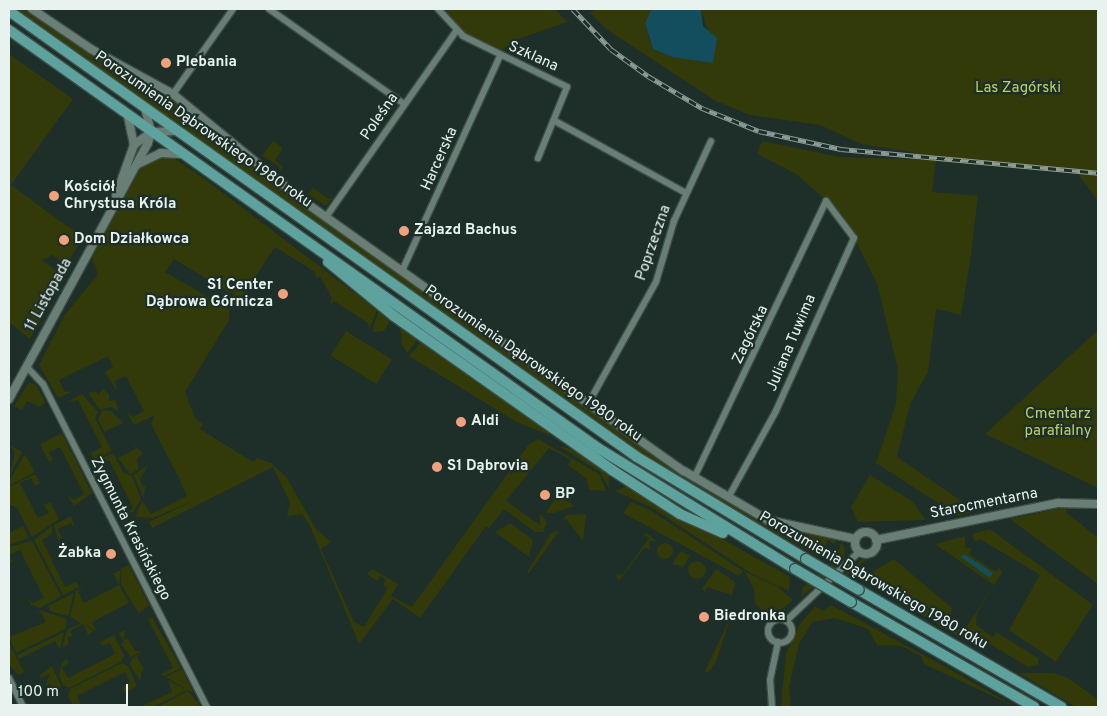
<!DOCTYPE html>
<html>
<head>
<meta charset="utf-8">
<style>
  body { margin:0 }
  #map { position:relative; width:1107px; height:716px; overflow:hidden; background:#1d2f28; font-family:Overpass,sans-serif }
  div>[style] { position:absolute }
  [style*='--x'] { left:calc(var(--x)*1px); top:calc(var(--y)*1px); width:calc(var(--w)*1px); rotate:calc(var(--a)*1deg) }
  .green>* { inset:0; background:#323a09; transform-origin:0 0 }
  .round { border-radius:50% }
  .water>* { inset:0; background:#124e5d }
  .roads { filter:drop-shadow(1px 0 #3c4c46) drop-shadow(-1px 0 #3c4c46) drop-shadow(0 1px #3c4c46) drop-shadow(0 -1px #3c4c46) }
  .minor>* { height:6px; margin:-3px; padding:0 3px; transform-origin:3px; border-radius:3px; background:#697e75 }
  .minor>.ring { margin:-3px; padding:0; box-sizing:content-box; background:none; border:6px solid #697e75; border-radius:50% }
  .tertiary>* { height:8px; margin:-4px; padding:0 4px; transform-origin:4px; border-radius:4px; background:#697e75 }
  .tertiary>.ring { margin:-4px; padding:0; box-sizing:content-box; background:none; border:8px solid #697e75; border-radius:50% }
  .primary>* { height:10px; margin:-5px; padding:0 5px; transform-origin:5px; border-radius:5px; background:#5da29d }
  .rail>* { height:4.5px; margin-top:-2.25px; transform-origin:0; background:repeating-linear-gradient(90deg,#1d2f28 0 8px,#8e9c97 0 16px); box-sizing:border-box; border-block:1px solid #8e9c97 }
  .bridges { filter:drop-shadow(1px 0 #3c4c46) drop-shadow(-1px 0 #3c4c46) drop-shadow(0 1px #3c4c46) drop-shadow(0 -1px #3c4c46) }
  .primary-bridge>* { height:10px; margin:-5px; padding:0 5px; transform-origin:5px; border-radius:5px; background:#5da29d }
  .dots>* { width:14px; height:14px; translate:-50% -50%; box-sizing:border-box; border:2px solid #1d2f28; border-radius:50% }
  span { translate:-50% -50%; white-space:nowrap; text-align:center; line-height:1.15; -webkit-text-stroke:4.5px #1d2f28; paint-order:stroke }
  .street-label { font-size:15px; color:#e8f3ef }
  .poi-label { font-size:15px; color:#e8f3ef; font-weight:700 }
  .left { translate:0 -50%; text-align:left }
  .right { translate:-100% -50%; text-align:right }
  .park-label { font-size:15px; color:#bdd166 }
  .frame { position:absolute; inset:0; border:10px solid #e8f3ef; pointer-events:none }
  .scale { position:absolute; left:10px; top:684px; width:118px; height:22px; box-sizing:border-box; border:2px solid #e8f3ef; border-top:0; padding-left:6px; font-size:15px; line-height:18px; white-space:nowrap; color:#e8f3ef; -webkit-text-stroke:4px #1d2f28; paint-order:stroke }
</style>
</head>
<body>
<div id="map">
  <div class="green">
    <div style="clip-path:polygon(14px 9px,25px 9px,90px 53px,177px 102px,204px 124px,210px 136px,308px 209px,694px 482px,765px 522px,837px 540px,833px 544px,828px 540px,819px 557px,678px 478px)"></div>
    <div style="clip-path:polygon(443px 9px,555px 9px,567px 22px,515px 40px,501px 51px,459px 29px)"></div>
    <div style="clip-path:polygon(596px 9px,652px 9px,646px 29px,653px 49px,672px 57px,685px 55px,711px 63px,714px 51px,701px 9px,1098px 9px,1098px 201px,1078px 174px,936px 161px,932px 192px,978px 196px,970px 262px,961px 315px,936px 309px,928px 372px,910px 404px,897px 457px,976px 511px,958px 516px,876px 463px,896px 404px,898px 370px,877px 283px,842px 214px,796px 174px,757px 154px,762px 141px,840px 157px,934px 160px,911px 152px,861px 144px,820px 125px,750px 115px,716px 101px,609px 31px,590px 13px)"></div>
    <div style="clip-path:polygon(9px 54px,73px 99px,11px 185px,82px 237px,67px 265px,52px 255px,42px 260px,64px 276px,30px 339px,9px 322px)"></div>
    <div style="clip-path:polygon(273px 141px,283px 148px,275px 160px,283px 167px,280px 171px,279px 166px,262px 156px)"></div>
    <div style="clip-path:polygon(157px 156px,175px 159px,206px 180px,377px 310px,369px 329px,368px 323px,334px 301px,330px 305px,332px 298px,320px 276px,316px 278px,315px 272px,275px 247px,240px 299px,174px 259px,165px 272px,230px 310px,229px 320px,185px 392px,195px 418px,203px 424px,200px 429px,253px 462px,257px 458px,271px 463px,287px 478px,316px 529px,331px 542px,321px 549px,354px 622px,364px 627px,388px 588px,383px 585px,386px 580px,380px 576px,377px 581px,367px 574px,372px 569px,398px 584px,391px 596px,412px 607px,529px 444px,538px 439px,599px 474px,606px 491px,589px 490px,587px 479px,568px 465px,571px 460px,549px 448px,506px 501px,540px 525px,540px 514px,544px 517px,547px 523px,543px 532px,535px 532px,504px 509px,489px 528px,486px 526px,420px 618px,393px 599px,359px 644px,310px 526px,302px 514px,287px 516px,290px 503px,273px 467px,152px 528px,149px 522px,195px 500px,153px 518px,135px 517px,142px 501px,151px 514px,187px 496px,180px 481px,184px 478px,180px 480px,151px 424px,155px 415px,134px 425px,126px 410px,133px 417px,144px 411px,126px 376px,115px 381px,117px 391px,105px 372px,113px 367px,108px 356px,59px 380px,65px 392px,74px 391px,58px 398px,39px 365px,64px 316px,98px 274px,92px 258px,127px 193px,142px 166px)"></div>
    <div style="clip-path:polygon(313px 188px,329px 199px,334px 196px,326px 206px,308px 194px)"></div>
    <div style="clip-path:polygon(379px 309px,389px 322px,384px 331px,375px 332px,372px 331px)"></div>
    <div style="clip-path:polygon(400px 326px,419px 337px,407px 353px,402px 344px)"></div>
    <div style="clip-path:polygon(1098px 330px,1098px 488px,985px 434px)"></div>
    <div style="left:346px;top:331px;width:54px;height:29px;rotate:32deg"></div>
    <div style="clip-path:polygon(421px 342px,549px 432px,548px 435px,515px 421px,409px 356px)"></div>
    <div style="clip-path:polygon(29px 382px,36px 385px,45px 402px,40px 407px,27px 401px,22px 410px,14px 406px)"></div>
    <div style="clip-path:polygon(103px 389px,109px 394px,109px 401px,115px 400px,119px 411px,110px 407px,100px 410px,88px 393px,96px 391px,98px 395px)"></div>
    <div style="clip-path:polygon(82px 394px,98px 412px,95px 418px,112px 451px,94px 460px,91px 453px,102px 447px,78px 400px,65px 403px)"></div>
    <div style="clip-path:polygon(103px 410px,111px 411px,123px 423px,104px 432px,98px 419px)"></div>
    <div style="clip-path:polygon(62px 433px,92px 493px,74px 506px,67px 495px,74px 500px,84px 494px,60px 447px,49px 452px,53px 460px,49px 462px,40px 444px)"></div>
    <div style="clip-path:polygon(9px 444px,22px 452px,9px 477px,15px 453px)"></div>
    <div style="clip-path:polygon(133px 444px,143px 454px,137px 459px,139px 469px,130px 474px,118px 458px,136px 449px)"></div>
    <div style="clip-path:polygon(559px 446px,574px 449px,609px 473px,609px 488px,600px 472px)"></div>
    <div style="clip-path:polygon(113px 453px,123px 472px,132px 476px,141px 499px,134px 511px,123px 517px,133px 508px,109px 460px,97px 466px,95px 461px)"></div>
    <div style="clip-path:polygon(25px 454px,35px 472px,9px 486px,9px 481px)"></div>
    <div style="clip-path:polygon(148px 465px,140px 480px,143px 487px,146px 485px,143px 497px,134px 475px)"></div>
    <div style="clip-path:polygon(35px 474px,40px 483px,35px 486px,31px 478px,20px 483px,38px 518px,49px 513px,44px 505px,50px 502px,59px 519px,32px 537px,17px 508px,9px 504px,9px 487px)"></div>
    <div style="clip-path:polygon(870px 475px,912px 501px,926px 520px,858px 522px,851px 507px)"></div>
    <div style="clip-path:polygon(628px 486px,790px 577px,789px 591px,752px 574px,651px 507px,615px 491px)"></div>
    <div style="clip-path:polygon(558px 494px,574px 506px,554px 513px,549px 513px,546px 512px)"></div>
    <div style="clip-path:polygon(631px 502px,650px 510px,743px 571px,739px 576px,623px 513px)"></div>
    <div style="clip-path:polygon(1066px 507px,1066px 512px,1098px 538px,1098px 584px,1010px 519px)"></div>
    <div style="clip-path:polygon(586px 514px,583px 541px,566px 519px,561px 520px,567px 515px)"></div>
    <div style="clip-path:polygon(71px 516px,75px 528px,71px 523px,58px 529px,62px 538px,58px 540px,54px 525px)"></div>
    <div style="clip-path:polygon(510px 523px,533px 540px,529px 557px,495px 532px)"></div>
    <div style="clip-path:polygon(23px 526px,29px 538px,9px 545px,9px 533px)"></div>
    <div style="clip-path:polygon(52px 526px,52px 534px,42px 540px,65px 587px,76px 582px,79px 587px,63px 595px,34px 540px)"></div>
    <div style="clip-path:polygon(990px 529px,1093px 605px,1056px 662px,1009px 630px,1040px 575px,980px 539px,975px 542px,972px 534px)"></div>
    <div style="clip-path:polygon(559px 531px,529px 573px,527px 572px,551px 533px)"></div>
    <div style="clip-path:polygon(647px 533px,656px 541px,649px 541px,650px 550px,645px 547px,619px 581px,615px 575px,623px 574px,649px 538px,643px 535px)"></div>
    <div style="clip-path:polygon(965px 536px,965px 547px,972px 549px,969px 554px,996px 572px,999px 567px,1002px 573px,977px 613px,976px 625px,993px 637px,996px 632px,1038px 658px,1038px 665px,1028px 667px,965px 629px,994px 585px,935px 544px)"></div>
    <div style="clip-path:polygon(32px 541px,61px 596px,40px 608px,31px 605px,27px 597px,33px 603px,44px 598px,20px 550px,9px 555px,13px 562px,9px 562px,9px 547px)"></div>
    <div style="clip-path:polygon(841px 542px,845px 549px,843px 562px,801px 597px,803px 587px,835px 562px)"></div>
    <div class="round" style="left:657px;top:543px;width:16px;height:16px"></div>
    <div style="clip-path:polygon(888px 545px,877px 554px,862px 563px,816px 600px,861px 560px)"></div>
    <div style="clip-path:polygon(681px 551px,690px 556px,681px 570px,682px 566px,672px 564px)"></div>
    <div style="clip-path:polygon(894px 559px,952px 608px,950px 619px,966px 636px,963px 639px,871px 585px,874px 571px)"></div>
    <div class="round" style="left:688px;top:561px;width:18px;height:18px"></div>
    <div style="clip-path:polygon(129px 565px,149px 605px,139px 614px,121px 584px,122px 568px)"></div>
    <div style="clip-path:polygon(716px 569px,735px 582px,732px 595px,707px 587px,705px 592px,702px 589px)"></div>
    <div style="clip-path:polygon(121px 570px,119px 585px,129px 603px,92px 622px,96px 631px,70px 617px,76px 591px,85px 587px,78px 592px,84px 603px,119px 585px,114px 574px,105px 577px)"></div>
    <div style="clip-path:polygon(745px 572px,777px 586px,793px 600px,777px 614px,763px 611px,755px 604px,754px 589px)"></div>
    <div style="clip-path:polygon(74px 593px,68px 616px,50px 611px,48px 606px)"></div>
    <div style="clip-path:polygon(831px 605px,946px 667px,1016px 707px,924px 664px,921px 656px,901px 646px,877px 645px,868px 629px,835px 618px,812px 622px,799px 644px,789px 687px,791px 707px,781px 707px,786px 654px,800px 624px,815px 606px,823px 611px)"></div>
    <div style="clip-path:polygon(40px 610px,67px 619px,65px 629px,16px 653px,9px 637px,46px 622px,40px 611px,32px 615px)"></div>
    <div style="clip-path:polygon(731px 616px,716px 662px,708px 673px,705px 671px)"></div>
    <div style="clip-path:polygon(152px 617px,181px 668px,165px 676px,160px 674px,173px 668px,148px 619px)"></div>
    <div style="clip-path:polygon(81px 623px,94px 631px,88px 635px,83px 624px,70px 631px,75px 641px,72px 636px,67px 638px,69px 644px,62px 648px,67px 630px)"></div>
    <div style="clip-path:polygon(125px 630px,124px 640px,128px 638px,135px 651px,142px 651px,131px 657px,121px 644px,124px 642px,119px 633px)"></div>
    <div style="clip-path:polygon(64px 632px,60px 650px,55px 641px,19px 659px,17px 655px)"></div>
    <div style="clip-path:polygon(114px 635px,124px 656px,121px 662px,69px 688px,63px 685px,59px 676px,62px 662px,67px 659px,69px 663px,62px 667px,68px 678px,115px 654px,110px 643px,102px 646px,100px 642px)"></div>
    <div style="clip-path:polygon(9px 643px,24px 672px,18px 675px,9px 664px)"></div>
    <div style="clip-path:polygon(142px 653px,137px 657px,144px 669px,149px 666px,141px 672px,141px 681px,130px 665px,132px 658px)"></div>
    <div style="clip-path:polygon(122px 663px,128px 666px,137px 686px,125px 693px,122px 688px,130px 683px,125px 672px,77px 696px,82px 707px,74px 707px,68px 696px,70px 689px)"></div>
    <div style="clip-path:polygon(52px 666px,61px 686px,55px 694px,50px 684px,45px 686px,50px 674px,41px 678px,40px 675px)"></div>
    <div style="clip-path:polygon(182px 669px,194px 694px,166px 677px)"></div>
    <div style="clip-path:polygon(1019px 673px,1053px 673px,1068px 678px,1098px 699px,1098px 707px,1076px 707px)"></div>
    <div style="clip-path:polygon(168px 680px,187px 690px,153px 707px,140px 707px,172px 692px)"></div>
    <div style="clip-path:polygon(188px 691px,201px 707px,157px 707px)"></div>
  </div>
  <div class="water">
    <div style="clip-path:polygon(652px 9px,701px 9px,703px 26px,717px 38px,713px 63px,672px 57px,653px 49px,645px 23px)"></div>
    <div style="clip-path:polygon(964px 554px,993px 573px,990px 578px,961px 557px)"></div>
  </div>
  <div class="roads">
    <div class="minor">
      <div style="--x:269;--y:9;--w:165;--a:35.1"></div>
      <div style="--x:438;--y:9;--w:37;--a:47"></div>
      <div style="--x:463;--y:36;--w:116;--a:26.1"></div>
      <div style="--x:567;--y:87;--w:77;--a:112.2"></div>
      <div style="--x:173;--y:94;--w:104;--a:-54.8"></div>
      <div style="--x:555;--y:121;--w:149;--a:28.8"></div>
      <div style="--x:326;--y:217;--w:227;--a:-55"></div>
      <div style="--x:402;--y:271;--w:236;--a:-65.5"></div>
      <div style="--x:26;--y:366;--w:25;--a:47"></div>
      <div style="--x:43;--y:384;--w:362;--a:63.1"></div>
      <div style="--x:588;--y:404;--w:140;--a:-60.9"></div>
      <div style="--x:656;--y:282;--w:64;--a:-73.6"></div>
      <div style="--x:674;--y:221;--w:88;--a:-65.2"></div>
      <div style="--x:694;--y:478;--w:307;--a:-64.5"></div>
      <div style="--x:826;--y:201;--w:46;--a:52.9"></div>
      <div style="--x:854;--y:238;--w:190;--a:114.3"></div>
      <div style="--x:776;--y:411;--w:99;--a:118.9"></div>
      <div class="ring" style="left:768px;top:619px;width:18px;height:18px"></div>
      <div style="--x:786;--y:621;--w:100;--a:-43.4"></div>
      <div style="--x:9;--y:678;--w:32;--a:64"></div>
      <div style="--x:772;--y:707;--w:27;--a:-94"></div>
      <div style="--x:770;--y:680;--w:39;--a:-78"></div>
    </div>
    <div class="tertiary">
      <div style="--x:32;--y:9;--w:71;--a:34.1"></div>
      <div style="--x:91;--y:49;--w:94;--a:28.8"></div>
      <div style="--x:173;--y:94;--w:167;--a:39.4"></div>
      <div style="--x:302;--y:200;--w:468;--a:35.4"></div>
      <div style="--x:684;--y:471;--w:97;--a:30.3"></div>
      <div style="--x:768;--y:520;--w:89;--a:12.3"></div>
      <div style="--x:134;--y:145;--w:21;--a:-37"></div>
      <div style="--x:151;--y:132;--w:26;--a:-2"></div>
      <div style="--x:138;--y:164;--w:25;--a:-26"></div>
      <div style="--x:161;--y:153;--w:22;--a:3"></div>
      <div style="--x:116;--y:195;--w:53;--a:-70.2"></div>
      <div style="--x:134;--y:145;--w:30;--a:-102"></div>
      <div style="--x:9;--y:399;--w:291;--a:-61.5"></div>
      <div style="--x:148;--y:143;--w:11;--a:-75"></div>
      <div style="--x:151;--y:132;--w:25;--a:-104"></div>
      <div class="ring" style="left:855px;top:532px;width:14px;height:14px"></div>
      <div style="--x:876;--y:540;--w:186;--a:-11.5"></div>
      <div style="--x:1058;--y:503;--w:40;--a:1.4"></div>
    </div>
    <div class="primary">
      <div style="--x:9;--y:11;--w:770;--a:35.38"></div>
      <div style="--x:637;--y:457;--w:197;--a:31.1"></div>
      <div style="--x:9;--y:30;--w:722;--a:35.36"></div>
      <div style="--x:598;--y:448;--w:231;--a:31.6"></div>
      <div style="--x:328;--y:262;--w:85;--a:39.3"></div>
      <div style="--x:394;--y:316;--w:267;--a:35.2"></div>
      <div style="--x:612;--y:470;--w:81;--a:32.9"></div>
      <div style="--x:680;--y:514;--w:47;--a:23.8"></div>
      <div style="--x:859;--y:590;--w:234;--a:30"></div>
      <div style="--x:851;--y:602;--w:211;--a:29.8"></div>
    </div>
  </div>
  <div class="rail">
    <div style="--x:573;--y:9;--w:55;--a:46.5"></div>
    <div style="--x:611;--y:49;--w:46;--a:36.1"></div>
    <div style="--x:648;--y:76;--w:63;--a:30.7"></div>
    <div style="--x:702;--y:108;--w:61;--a:22"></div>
    <div style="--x:759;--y:131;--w:84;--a:12.4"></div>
    <div style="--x:841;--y:149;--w:258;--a:5.3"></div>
  </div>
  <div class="bridges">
    <div class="primary-bridge">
      <div style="--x:806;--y:559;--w:61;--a:30.3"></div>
      <div style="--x:795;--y:569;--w:65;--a:30.5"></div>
    </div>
  </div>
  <div class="dots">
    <div style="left:166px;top:63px;background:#f2a17e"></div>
    <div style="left:54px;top:196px;background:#f2a17e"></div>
    <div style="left:404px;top:231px;background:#f2a17e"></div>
    <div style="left:64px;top:240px;background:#f2a17e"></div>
    <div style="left:283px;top:294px;background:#f2a17e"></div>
    <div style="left:461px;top:422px;background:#f2a17e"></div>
    <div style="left:437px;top:467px;background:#f2a17e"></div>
    <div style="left:545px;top:495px;background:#f2a17e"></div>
    <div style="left:111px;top:554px;background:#f2a17e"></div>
    <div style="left:704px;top:617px;background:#f2a17e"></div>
  </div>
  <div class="street-label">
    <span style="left:533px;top:57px;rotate:24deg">Szklana</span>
    <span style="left:380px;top:117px;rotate:-55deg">Poleśna</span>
    <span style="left:203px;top:130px;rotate:35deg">Porozumienia Dąbrowskiego 1980 roku</span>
    <span style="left:440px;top:159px;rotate:-66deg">Harcerska</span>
    <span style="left:654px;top:243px;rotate:-71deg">Poprzeczna</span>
    <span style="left:49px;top:295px;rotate:-61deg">11 Listopada</span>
    <span style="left:751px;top:335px;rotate:-64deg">Zagórska</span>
    <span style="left:792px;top:343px;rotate:-67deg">Juliana Tuwima</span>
    <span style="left:533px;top:364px;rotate:35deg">Porozumienia Dąbrowskiego 1980 roku</span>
    <span style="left:984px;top:504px;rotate:-11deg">Starocmentarna</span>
    <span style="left:130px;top:529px;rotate:63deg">Zygmunta Krasińskiego</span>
    <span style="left:873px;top:581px;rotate:30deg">Porozumienia Dąbrowskiego 1980 roku</span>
  </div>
  <div class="poi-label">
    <span class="left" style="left:176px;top:63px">Plebania</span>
    <span class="left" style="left:64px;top:196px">Kościół<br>Chrystusa Króla</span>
    <span class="left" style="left:414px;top:231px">Zajazd Bachus</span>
    <span class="left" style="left:74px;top:240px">Dom Działkowca</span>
    <span class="right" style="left:273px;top:294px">S1 Center<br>Dąbrowa Górnicza</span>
    <span class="left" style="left:471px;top:422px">Aldi</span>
    <span class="left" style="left:447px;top:467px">S1 Dąbrovia</span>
    <span class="left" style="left:555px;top:495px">BP</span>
    <span class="right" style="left:101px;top:554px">Żabka</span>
    <span class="left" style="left:714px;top:617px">Biedronka</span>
  </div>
  <div class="park-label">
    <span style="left:1018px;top:89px">Las Zagórski</span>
    <span style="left:1058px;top:423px">Cmentarz<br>parafialny</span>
  </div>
  <div class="frame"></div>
  <div class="scale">100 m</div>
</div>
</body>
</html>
